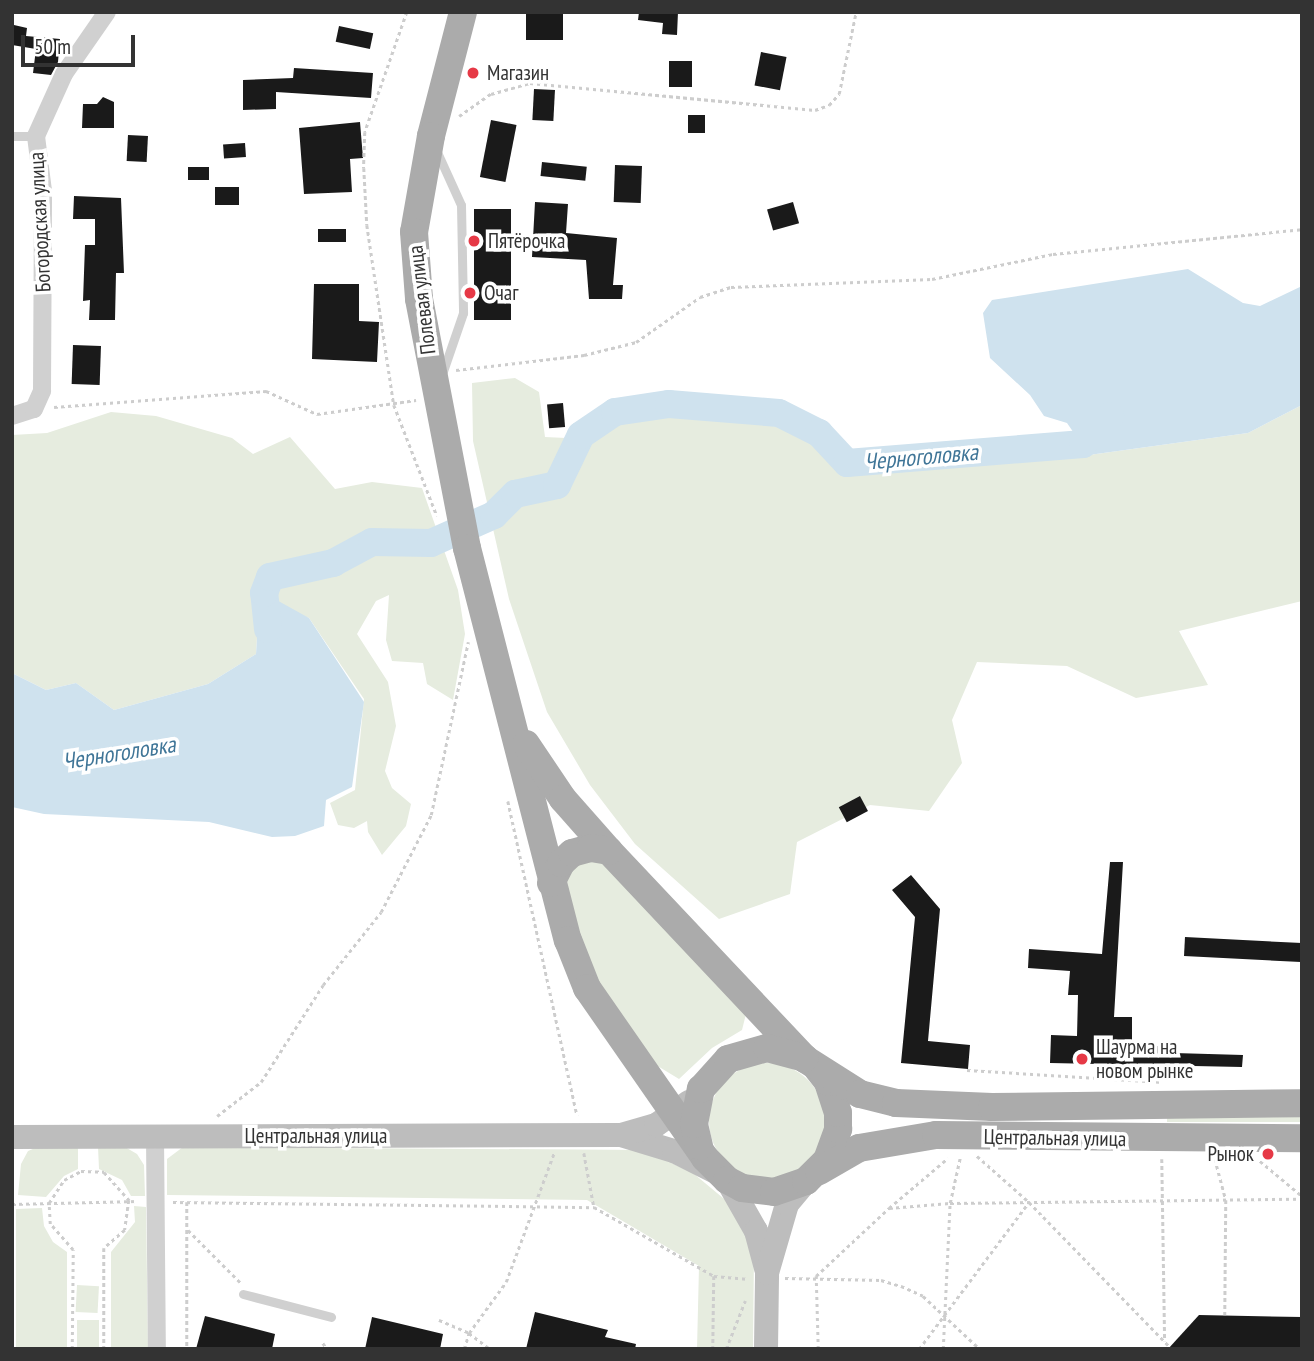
<!DOCTYPE html>
<html>
<head>
<meta charset="utf-8">
<style>
  body { margin:0 }
  #map { position:relative; width:1314px; height:1361px; overflow:hidden; background:#fff; font-family:"PT Sans Narrow",sans-serif }
  div>[style] { position:absolute }
  [style*='--x'] { left:calc(var(--x)*1px); top:calc(var(--y)*1px); width:calc(var(--w)*1px); rotate:calc(var(--a)*1deg) }
  .green>* { inset:0; background:#e6ecdf; transform-origin:0 0 }
  .round { border-radius:50% }
  .water>* { inset:0; background:#cfe2ee }
  .river>* { height:28px; margin:-14px; padding:0 14px; transform-origin:14px; border-radius:14px; background:#cfe2ee }
  .building>* { inset:0; background:#1a1a1a; transform-origin:0 0 }
  .path>* { height:2.5px; margin-top:-1.25px; transform-origin:0; background:repeating-linear-gradient(90deg,#cdcdcd 0 3.5px,transparent 0 7px) }
  .lane>* { height:9px; margin:-4.5px; padding:0 4.5px; transform-origin:4.5px; border-radius:4.5px; background:#d0d0d0 }
  .street>* { height:18px; margin:-9px; padding:0 9px; transform-origin:9px; border-radius:9px; background:#d0d0d0 }
  .secondary>* { height:24px; margin:-12px; padding:0 12px; transform-origin:12px; border-radius:12px; background:#bdbdbd }
  .primary>* { height:28px; margin:-14px; padding:0 14px; transform-origin:14px; border-radius:14px; background:#ababab }
  .dots>* { width:19px; height:19px; translate:-50% -50%; box-sizing:border-box; border:4px solid #fff; border-radius:50% }
  span { translate:-50% -50%; white-space:nowrap; text-align:center; line-height:1.15; -webkit-text-stroke:7px #fff; paint-order:stroke }
  .poi-label { font-size:21px; color:#333 }
  .left { translate:0 -50%; text-align:left }
  .right { translate:-100% -50%; text-align:right }
  .street-label { font-size:21px; color:#333 }
  .water-label { font-size:23px; color:#3f7597; font-style:italic }
  .frame { position:absolute; inset:0; border:14px solid #333; pointer-events:none }
  .scale { position:absolute; left:21px; top:35px; width:114px; height:32px; box-sizing:border-box; border:4px solid #333; border-top:0; padding-left:9px; font-size:21px; line-height:24px; white-space:nowrap; color:#333; -webkit-text-stroke:5px #fff; paint-order:stroke }
</style>
</head>
<body>
<div id="map">
  <div class="green">
    <div style="clip-path:polygon(515px 378px,539px 392px,545px 437px,566px 438px,582px 422px,668px 414px,703px 416px,794px 429px,848px 476px,1089px 455px,1248px 433px,1302px 405px,1302px 601px,1179px 631px,1208px 685px,1136px 698px,1067px 666px,977px 662px,952px 720px,962px 763px,929px 811px,870px 805px,797px 842px,790px 894px,719px 919px,635px 844px,590px 785px,547px 712px,509px 599px,473px 441px,472px 383px)"></div>
    <div style="clip-path:polygon(111px 412px,156px 416px,232px 438px,253px 454px,290px 437px,335px 489px,372px 482px,422px 488px,458px 590px,465px 634px,453px 700px,427px 684px,423px 663px,392px 661px,386px 640px,389px 595px,376px 601px,357px 634px,388px 682px,396px 726px,385px 771px,392px 788px,411px 804px,406px 826px,382px 855px,368px 832px,367px 821px,354px 828px,338px 825px,330px 803px,355px 790px,364px 699px,309px 618px,251px 597px,258px 622px,256px 654px,208px 684px,114px 710px,76px 683px,46px 690px,12px 673px,12px 435px,47px 433px)"></div>
    <div style="clip-path:polygon(602px 857px,746px 1014px,742px 1030px,712px 1048px,679px 1079px,656px 1065px,597px 987px,570px 918px,566px 868px)"></div>
    <div class="round" style="left:709px;top:1063px;width:116px;height:116px"></div>
    <div style="left:1302px;top:1111px;width:11px;height:135px;rotate:90deg"></div>
    <div style="clip-path:polygon(40px 1146px,78px 1147px,78px 1169px,64px 1176px,46px 1197px,18px 1195px,21px 1164px,28px 1151px)"></div>
    <div style="clip-path:polygon(98px 1147px,125px 1147px,137px 1154px,144px 1165px,145px 1196px,131px 1196px,122px 1180px,99px 1169px)"></div>
    <div style="clip-path:polygon(183px 1147px,643px 1150px,693px 1173px,729px 1203px,754px 1253px,753px 1349px,697px 1349px,699px 1266px,587px 1200px,167px 1195px,167px 1159px)"></div>
    <div style="clip-path:polygon(134px 1206px,146px 1207px,148px 1349px,111px 1349px,111px 1252px,135px 1222px)"></div>
    <div style="clip-path:polygon(42px 1208px,44px 1226px,53px 1242px,67px 1252px,67px 1349px,16px 1349px,16px 1209px)"></div>
    <div style="left:77px;top:1285px;width:22px;height:27px;rotate:3deg"></div>
    <div style="left:77px;top:1320px;width:22px;height:29px"></div>
  </div>
  <div class="water">
    <div style="clip-path:polygon(1188px 269px,1243px 303px,1260px 306px,1302px 286px,1302px 405px,1248px 433px,1089px 455px,1067px 423px,1044px 416px,1030px 395px,990px 358px,983px 313px,992px 300px)"></div>
    <div style="clip-path:polygon(264px 593px,309px 618px,364px 702px,352px 787px,326px 800px,324px 826px,295px 836px,272px 837px,209px 822px,44px 814px,12px 807px,12px 673px,46px 690px,76px 683px,114px 710px,208px 684px,256px 654px,258px 622px,251px 597px)"></div>
  </div>
  <div class="river">
    <div style="--x:268;--y:629;--w:36;--a:-96"></div>
    <div style="--x:264;--y:593;--w:17;--a:-69"></div>
    <div style="--x:270;--y:577;--w:65;--a:-12.5"></div>
    <div style="--x:333;--y:563;--w:44;--a:-28.3"></div>
    <div style="--x:372;--y:542;--w:59;--a:1"></div>
    <div style="--x:431;--y:543;--w:69;--a:-24"></div>
    <div style="--x:494;--y:515;--w:30;--a:-45"></div>
    <div style="--x:515;--y:494;--w:43;--a:-12.1"></div>
    <div style="--x:557;--y:485;--w:55;--a:-64.4"></div>
    <div style="--x:581;--y:435;--w:41;--a:-34.1"></div>
    <div style="--x:615;--y:412;--w:55;--a:-8.4"></div>
    <div style="--x:669;--y:404;--w:110;--a:4.7"></div>
    <div style="--x:779;--y:413;--w:45;--a:26.6"></div>
    <div style="--x:819;--y:433;--w:41;--a:47"></div>
    <div style="--x:847;--y:463;--w:237;--a:-4.6"></div>
    <div style="--x:1083;--y:444;--w:39;--a:-46"></div>
  </div>
  <div class="building">
    <div style="left:526px;top:12px;width:37px;height:28px"></div>
    <div style="clip-path:polygon(639px 12px,678px 12px,677px 35px,662px 34px,663px 23px,638px 20px)"></div>
    <div style="clip-path:polygon(14px 25px,27px 28px,26px 36px,60px 39px,58px 62px,51px 75px,33px 73px,36px 49px,12px 45px)"></div>
    <div style="left:339px;top:26px;width:35px;height:16px;rotate:12deg"></div>
    <div style="left:761px;top:52px;width:26px;height:34px;rotate:11deg"></div>
    <div style="left:669px;top:61px;width:23px;height:26px"></div>
    <div style="clip-path:polygon(294px 68px,373px 73px,371px 98px,276px 92px,276px 109px,243px 110px,243px 80px,293px 78px)"></div>
    <div style="left:534px;top:89px;width:21px;height:31px;rotate:3deg"></div>
    <div style="clip-path:polygon(103px 97px,114px 102px,114px 128px,82px 128px,83px 104px,97px 104px)"></div>
    <div style="left:688px;top:115px;width:17px;height:18px"></div>
    <div style="left:491px;top:120px;width:26px;height:58px;rotate:11deg"></div>
    <div style="clip-path:polygon(360px 122px,363px 158px,350px 159px,352px 192px,304px 194px,299px 128px)"></div>
    <div style="left:128px;top:135px;width:20px;height:26px;rotate:3deg"></div>
    <div style="left:245px;top:143px;width:14px;height:22px;rotate:86deg"></div>
    <div style="left:542px;top:162px;width:45px;height:14px;rotate:6deg"></div>
    <div style="left:615px;top:165px;width:27px;height:37px;rotate:2deg"></div>
    <div style="left:209px;top:167px;width:13px;height:21px;rotate:90deg"></div>
    <div style="left:239px;top:187px;width:18px;height:24px;rotate:90deg"></div>
    <div style="clip-path:polygon(74px 196px,121px 198px,124px 273px,116px 273px,115px 320px,89px 320px,90px 300px,83px 301px,85px 245px,95px 245px,95px 219px,73px 219px)"></div>
    <div style="clip-path:polygon(535px 202px,568px 204px,566px 233px,617px 238px,613px 285px,623px 285px,622px 299px,589px 299px,586px 260px,532px 257px)"></div>
    <div style="left:793px;top:202px;width:22px;height:27px;rotate:74deg"></div>
    <div style="left:474px;top:209px;width:37px;height:111px"></div>
    <div style="left:346px;top:229px;width:13px;height:28px;rotate:90deg"></div>
    <div style="clip-path:polygon(314px 284px,359px 284px,359px 321px,379px 322px,377px 362px,312px 359px)"></div>
    <div style="left:73px;top:345px;width:28px;height:39px;rotate:2deg"></div>
    <div style="left:563px;top:403px;width:24px;height:16px;rotate:85deg"></div>
    <div style="left:860px;top:796px;width:17px;height:24px;rotate:62deg"></div>
    <div style="clip-path:polygon(1110px 862px,1123px 862px,1114px 1017px,1132px 1017px,1132px 1046px,1174px 1046px,1174px 1053px,1243px 1055px,1242px 1067px,1050px 1063px,1051px 1035px,1077px 1036px,1078px 995px,1068px 995px,1070px 971px,1028px 968px,1029px 949px,1102px 954px)"></div>
    <div style="clip-path:polygon(911px 875px,940px 909px,928px 1041px,970px 1045px,968px 1069px,901px 1063px,915px 917px,892px 890px)"></div>
    <div style="left:1185px;top:937px;width:117px;height:19px;rotate:3deg"></div>
    <div style="clip-path:polygon(535px 1312px,608px 1330px,605px 1337px,636px 1344px,635px 1349px,526px 1349px)"></div>
    <div style="clip-path:polygon(1199px 1315px,1302px 1317px,1302px 1349px,1168px 1349px)"></div>
    <div style="clip-path:polygon(205px 1316px,275px 1334px,272px 1349px,196px 1349px)"></div>
    <div style="clip-path:polygon(372px 1317px,443px 1334px,440px 1349px,365px 1349px)"></div>
  </div>
  <div class="path">
    <div style="--x:407;--y:12;--w:127;--a:109.3"></div>
    <div style="--x:365;--y:132;--w:36;--a:92"></div>
    <div style="--x:364;--y:168;--w:57;--a:87"></div>
    <div style="--x:367;--y:225;--w:182;--a:81.5"></div>
    <div style="--x:394;--y:405;--w:119;--a:68.8"></div>
    <div style="--x:459;--y:116;--w:39;--a:-35"></div>
    <div style="--x:491;--y:94;--w:41;--a:-15.8"></div>
    <div style="--x:530;--y:83;--w:286;--a:5.4"></div>
    <div style="--x:815;--y:110;--w:15;--a:-20"></div>
    <div style="--x:829;--y:105;--w:15;--a:-48"></div>
    <div style="--x:839;--y:94;--w:84;--a:-78.3"></div>
    <div style="--x:456;--y:370;--w:129;--a:-6.7"></div>
    <div style="--x:584;--y:355;--w:54;--a:-14"></div>
    <div style="--x:636;--y:342;--w:78;--a:-35.1"></div>
    <div style="--x:700;--y:297;--w:33;--a:-18"></div>
    <div style="--x:731;--y:287;--w:201;--a:-2.3"></div>
    <div style="--x:932;--y:279;--w:124;--a:-11.7"></div>
    <div style="--x:1053;--y:254;--w:250;--a:-5.7"></div>
    <div style="--x:54;--y:407;--w:213;--a:-4.3"></div>
    <div style="--x:266;--y:391;--w:56;--a:24.3"></div>
    <div style="--x:317;--y:414;--w:100;--a:-8"></div>
    <div style="--x:508;--y:801;--w:322;--a:77.6"></div>
    <div style="--x:967;--y:1070;--w:196;--a:3.5"></div>
    <div style="--x:217;--y:1116;--w:56;--a:-37.7"></div>
    <div style="--x:261;--y:1082;--w:115;--a:-57.4"></div>
    <div style="--x:323;--y:985;--w:93;--a:-51.5"></div>
    <div style="--x:381;--y:912;--w:109;--a:-62.7"></div>
    <div style="--x:431;--y:815;--w:177;--a:-77.9"></div>
    <div style="--x:584;--y:1153;--w:55;--a:79.5"></div>
    <div style="--x:977;--y:1156;--w:69;--a:41.5"></div>
    <div style="--x:1029;--y:1202;--w:202;--a:45.8"></div>
    <div style="--x:1162;--y:1159;--w:182;--a:89.1"></div>
    <div style="--x:1215;--y:1159;--w:42;--a:75"></div>
    <div style="--x:1226;--y:1200;--w:115;--a:90.5"></div>
    <div style="--x:1260;--y:1161;--w:55;--a:39.8"></div>
    <div style="--x:173;--y:1202;--w:421;--a:0.7"></div>
    <div style="--x:594;--y:1207;--w:138;--a:29.9"></div>
    <div style="--x:714;--y:1276;--w:73;--a:90.8"></div>
    <div style="--x:187;--y:1202;--w:147;--a:90"></div>
    <div style="--x:12;--y:1204;--w:126;--a:-1.4"></div>
    <div style="--x:889;--y:1208;--w:77;--a:-40.3"></div>
    <div style="--x:188;--y:1230;--w:74;--a:45"></div>
    <div style="--x:714;--y:1276;--w:35;--a:5"></div>
    <div style="--x:785;--y:1278;--w:96;--a:1.2"></div>
    <div style="--x:881;--y:1280;--w:21;--a:17"></div>
    <div style="--x:901;--y:1286;--w:24;--a:24"></div>
    <div style="--x:923;--y:1296;--w:78;--a:42.9"></div>
    <div style="--x:439;--y:1320;--w:33;--a:23"></div>
    <div style="--x:469;--y:1333;--w:26;--a:37"></div>
    <div style="--x:323;--y:1343;--w:7;--a:56"></div>
    <div style="--x:72;--y:1349;--w:99;--a:-89.4"></div>
    <div style="--x:73;--y:1250;--w:35;--a:-131"></div>
    <div style="--x:50;--y:1224;--w:21;--a:-93"></div>
    <div style="--x:49;--y:1203;--w:27;--a:-57"></div>
    <div style="--x:64;--y:1180;--w:19;--a:-28"></div>
    <div style="--x:81;--y:1171;--w:23;--a:2"></div>
    <div style="--x:104;--y:1172;--w:38;--a:48"></div>
    <div style="--x:129;--y:1200;--w:30;--a:98"></div>
    <div style="--x:125;--y:1230;--w:28;--a:139"></div>
    <div style="--x:104;--y:1248;--w:101;--a:90"></div>
    <div style="--x:464;--y:1349;--w:17;--a:-73"></div>
    <div style="--x:469;--y:1333;--w:63;--a:-54"></div>
    <div style="--x:506;--y:1282;--w:138;--a:-69.6"></div>
    <div style="--x:726;--y:1349;--w:52;--a:-68.4"></div>
    <div style="--x:818;--y:1349;--w:73;--a:-91.6"></div>
    <div style="--x:816;--y:1276;--w:100;--a:-43"></div>
    <div style="--x:889;--y:1208;--w:61;--a:-4.7"></div>
    <div style="--x:950;--y:1203;--w:352;--a:-0.7"></div>
    <div style="--x:919;--y:1349;--w:184;--a:-53.2"></div>
    <div style="--x:943;--y:1349;--w:146;--a:-87.3"></div>
    <div style="--x:950;--y:1203;--w:46;--a:-77.5"></div>
  </div>
  <div class="lane">
    <div style="--x:12;--y:136;--w:24;--a:0"></div>
    <div style="--x:437;--y:152;--w:58;--a:65.6"></div>
    <div style="--x:461;--y:205;--w:108;--a:88.9"></div>
    <div style="--x:463;--y:313;--w:65;--a:109"></div>
    <div style="--x:243;--y:1294;--w:91;--a:14.6"></div>
  </div>
  <div class="street">
    <div style="--x:12;--y:416;--w:23;--a:-18"></div>
    <div style="--x:34;--y:409;--w:20;--a:-66"></div>
    <div style="--x:42;--y:391;--w:200;--a:-89.7"></div>
    <div style="--x:43;--y:191;--w:55;--a:-97.3"></div>
    <div style="--x:36;--y:136;--w:68;--a:-65.7"></div>
    <div style="--x:64;--y:74;--w:75;--a:-55.3"></div>
    <div style="--x:155;--y:1136;--w:213;--a:89.5"></div>
  </div>
  <div class="secondary">
    <div style="--x:621;--y:1135;--w:55;--a:16.8"></div>
    <div style="--x:674;--y:1151;--w:45;--a:26.6"></div>
    <div style="--x:12;--y:1137;--w:609;--a:-0.19"></div>
    <div style="--x:621;--y:1135;--w:36;--a:-16"></div>
    <div style="--x:656;--y:1125;--w:40;--a:-34.9"></div>
    <div style="--x:727;--y:1180;--w:59;--a:60.4"></div>
    <div style="--x:756;--y:1231;--w:39;--a:75"></div>
    <div style="--x:766;--y:1349;--w:76;--a:-89.2"></div>
    <div style="--x:767;--y:1273;--w:72;--a:-73.8"></div>
    <div style="--x:787;--y:1204;--w:30;--a:-50"></div>
  </div>
  <div class="primary">
    <div style="--x:463;--y:12;--w:128;--a:104.5"></div>
    <div style="--x:431;--y:136;--w:97;--a:100"></div>
    <div style="--x:414;--y:232;--w:67;--a:85.7"></div>
    <div style="--x:419;--y:299;--w:254;--a:79.1"></div>
    <div style="--x:467;--y:548;--w:405;--a:75.6"></div>
    <div style="--x:568;--y:940;--w:52;--a:68.4"></div>
    <div style="--x:587;--y:988;--w:207;--a:55.2"></div>
    <div style="--x:705;--y:1158;--w:31;--a:45"></div>
    <div style="--x:727;--y:1180;--w:17;--a:28"></div>
    <div style="--x:742;--y:1188;--w:32;--a:7"></div>
    <div style="--x:774;--y:1192;--w:34;--a:-19"></div>
    <div style="--x:806;--y:1181;--w:30;--a:-45"></div>
    <div style="--x:827;--y:1160;--w:33;--a:-70"></div>
    <div style="--x:838;--y:1129;--w:16;--a:-90"></div>
    <div style="--x:838;--y:1113;--w:33;--a:-108"></div>
    <div style="--x:828;--y:1082;--w:16;--a:-128"></div>
    <div style="--x:526;--y:744;--w:66;--a:56.1"></div>
    <div style="--x:563;--y:799;--w:69;--a:48.5"></div>
    <div style="--x:609;--y:851;--w:286;--a:46.7"></div>
    <div style="--x:805;--y:1059;--w:65;--a:32.5"></div>
    <div style="--x:860;--y:1094;--w:37;--a:14"></div>
    <div style="--x:896;--y:1103;--w:96;--a:2.4"></div>
    <div style="--x:992;--y:1107;--w:310;--a:-0.7"></div>
    <div style="--x:551;--y:883;--w:22;--a:-63"></div>
    <div style="--x:561;--y:863;--w:15;--a:-42"></div>
    <div style="--x:572;--y:853;--w:20;--a:-15"></div>
    <div style="--x:591;--y:848;--w:18;--a:9"></div>
    <div style="--x:699;--y:1146;--w:23;--a:-103"></div>
    <div style="--x:694;--y:1124;--w:36;--a:-79"></div>
    <div style="--x:701;--y:1089;--w:40;--a:-48"></div>
    <div style="--x:728;--y:1059;--w:41;--a:-15.8"></div>
    <div style="--x:767;--y:1048;--w:39;--a:15"></div>
    <div style="--x:819;--y:1171;--w:46;--a:-29.9"></div>
    <div style="--x:859;--y:1148;--w:78;--a:-9.6"></div>
    <div style="--x:936;--y:1135;--w:366;--a:0.5"></div>
  </div>
  <div class="dots">
    <div style="left:473px;top:73px;background:#e63946"></div>
    <div style="left:474px;top:241px;background:#e63946"></div>
    <div style="left:470px;top:293px;background:#e63946"></div>
    <div style="left:1082px;top:1059px;background:#e63946"></div>
    <div style="left:1268px;top:1154px;background:#e63946"></div>
  </div>
  <div class="poi-label">
    <span class="left" style="left:487px;top:73px">Магазин</span>
    <span class="left" style="left:488px;top:241px">Пятёрочка</span>
    <span class="left" style="left:484px;top:293px">Очаг</span>
    <span class="left" style="left:1096px;top:1059px">Шаурма на<br>новом рынке</span>
    <span class="right" style="left:1254px;top:1154px">Рынок</span>
  </div>
  <div class="street-label">
    <span style="left:40px;top:222px;rotate:-93deg">Богородская улица</span>
    <span style="left:422px;top:300px;rotate:-97deg">Полевая улица</span>
    <span style="left:316px;top:1136px">Центральная улица</span>
    <span style="left:1055px;top:1138px;rotate:1deg">Центральная улица</span>
  </div>
  <div class="water-label">
    <span style="left:921px;top:457px;rotate:-5deg">Черноголовка</span>
    <span style="left:119px;top:753px;rotate:-9deg">Черноголовка</span>
  </div>
  <div class="frame"></div>
  <div class="scale">50 m</div>
</div>
</body>
</html>
